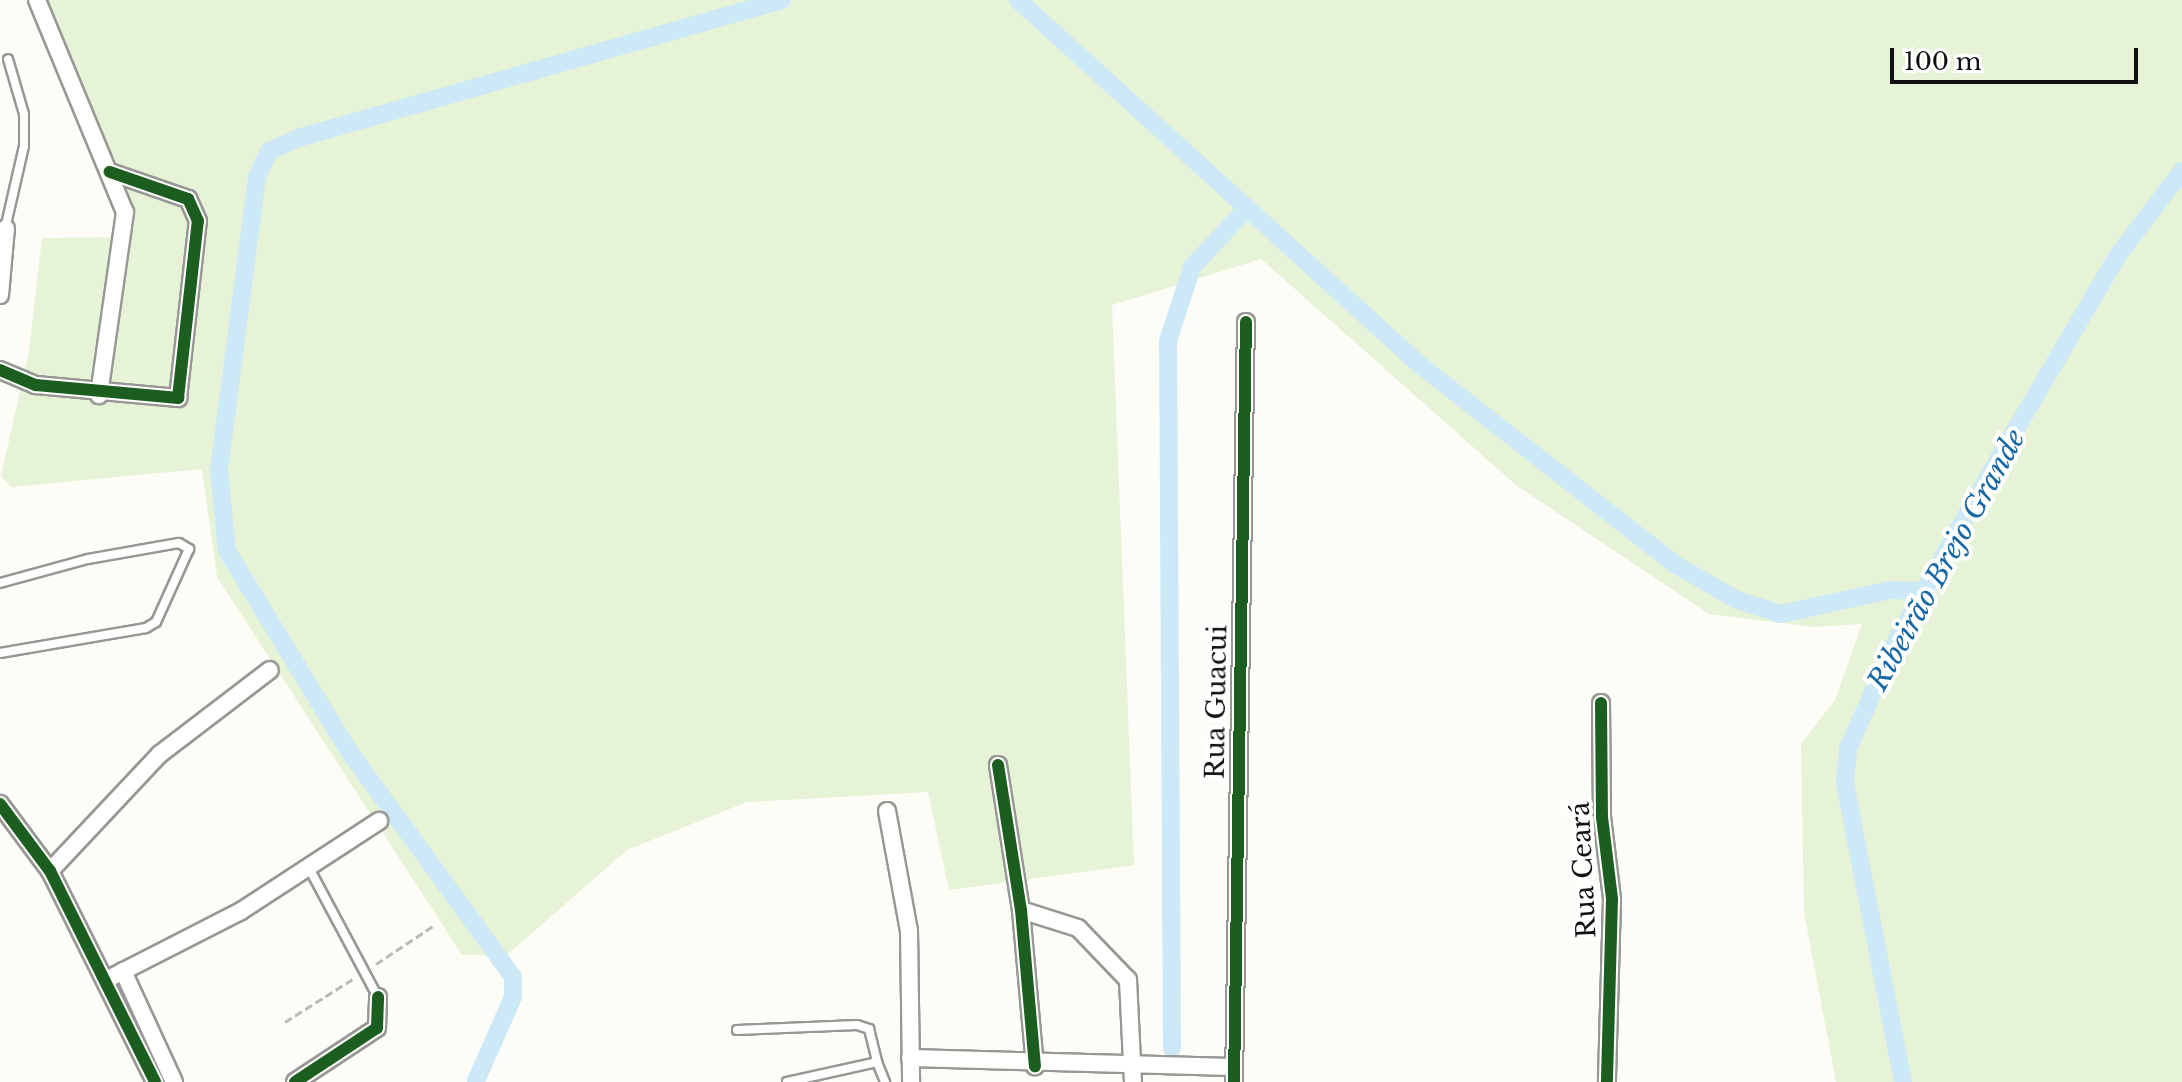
<!DOCTYPE html>
<html>
<head>
<meta charset="utf-8">
<style>
  body { margin:0 }
  #map { position:relative; width:2182px; height:1082px; overflow:hidden; background:#fdfcf7; font-family:"Libre Baskerville",serif }
  div>[style] { position:absolute }
  [style*='--x'] { left:calc(var(--x)*1px); top:calc(var(--y)*1px); width:calc(var(--w)*1px); rotate:calc(var(--a)*1deg) }
  .green>* { inset:0; background:#e7f3d7 }
  .canal>* { height:18px; margin:-9px; padding:0 9px; transform-origin:9px; border-radius:9px; background:#cde8f7 }
  .path>* { height:3px; margin-top:-1.5px; transform-origin:0; background:repeating-linear-gradient(90deg,#b9b9b8 0 8px,transparent 0 12px) }
  .roads { filter:drop-shadow(2px 0 #979795) drop-shadow(-2px 0 #979795) drop-shadow(0 2px #979795) drop-shadow(0 -2px #979795) }
  .service>* { height:8px; margin:-4px; padding:0 4px; transform-origin:4px; border-radius:4px; background:#fffffe }
  .minor>* { height:16px; margin:-8px; padding:0 8px; transform-origin:8px; border-radius:8px; background:#fffffe }
  .cycleway>* { height:12px; margin:-6px; padding:0 6px; transform-origin:6px; border-radius:6px; background:#1b5e20 }
  span { translate:-50% -50%; white-space:nowrap; text-align:center; line-height:1.15; -webkit-text-stroke:8px #fff; paint-order:stroke }
  .street-label { font-size:26px; color:#111 }
  .water-label { font-size:28px; color:#1768a6; font-style:italic }
  .scale { position:absolute; left:1890px; top:48px; width:248px; height:36px; box-sizing:border-box; border:4px solid #111; border-top:0; padding-left:10px; font-size:24px; line-height:28px; white-space:nowrap; color:#111; -webkit-text-stroke:6px #fff; paint-order:stroke }
</style>
</head>
<body>
<div id="map">
  <div class="green">
    <div style="clip-path:polygon(28px 0,2182px 0,2182px 1082px,1836px 1082px,1804px 912px,1801px 744px,1835px 700px,1862px 624px,1814px 627px,1709px 614px,1516px 485px,1261px 259px,1112px 305px,1134px 865px,949px 890px,928px 792px,747px 802px,627px 850px,507px 955px,462px 955px,217px 577px,202px 469px,11px 487px,1px 476px,29px 351px,42px 238px,130px 237px,105px 137px)"></div>
  </div>
  <div class="canal">
    <div style="--x:1018;--y:0;--w:543;--a:42.24"></div>
    <div style="--x:1420;--y:365;--w:325;--a:38"></div>
    <div style="--x:1676;--y:565;--w:70;--a:29.8"></div>
    <div style="--x:1737;--y:600;--w:46;--a:17.7"></div>
    <div style="--x:1781;--y:614;--w:112;--a:-12.4"></div>
    <div style="--x:1890;--y:590;--w:34;--a:2"></div>
    <div style="--x:1172;--y:1048;--w:707;--a:-90.32"></div>
    <div style="--x:1168;--y:341;--w:78;--a:-72"></div>
    <div style="--x:1192;--y:267;--w:81;--a:-47"></div>
    <div style="--x:476;--y:1081;--w:92;--a:-66.2"></div>
    <div style="--x:513;--y:997;--w:20;--a:-90"></div>
    <div style="--x:513;--y:977;--w:277;--a:-126"></div>
    <div style="--x:350;--y:753;--w:237;--a:-121.3"></div>
    <div style="--x:227;--y:551;--w:81;--a:-95.6"></div>
    <div style="--x:219;--y:470;--w:295;--a:-82.6"></div>
    <div style="--x:257;--y:177;--w:29;--a:-65"></div>
    <div style="--x:269;--y:151;--w:32;--a:-24"></div>
    <div style="--x:298;--y:138;--w:503;--a:-15.91"></div>
    <div style="--x:1903;--y:1082;--w:304;--a:-101"></div>
    <div style="--x:1845;--y:784;--w:36;--a:-85"></div>
    <div style="--x:1848;--y:748;--w:124;--a:-65.7"></div>
    <div style="--x:1899;--y:635;--w:197;--a:-60.6"></div>
    <div style="--x:1996;--y:463;--w:241;--a:-59.6"></div>
    <div style="--x:2118;--y:255;--w:106;--a:-52.7"></div>
  </div>
  <div class="path">
    <div style="--x:376;--y:964;--w:69;--a:-33.7"></div>
    <div style="--x:285;--y:1022;--w:84;--a:-32.4"></div>
  </div>
  <div class="roads">
    <div class="service">
      <div style="--x:5;--y:229;--w:85;--a:-77.1"></div>
      <div style="--x:24;--y:146;--w:32;--a:-90"></div>
      <div style="--x:24;--y:114;--w:57;--a:-106.2"></div>
      <div style="--x:0;--y:583;--w:91;--a:-15.3"></div>
      <div style="--x:88;--y:559;--w:92;--a:-10"></div>
      <div style="--x:179;--y:543;--w:12;--a:31"></div>
      <div style="--x:189;--y:549;--w:80;--a:114.3"></div>
      <div style="--x:156;--y:622;--w:12;--a:149"></div>
      <div style="--x:146;--y:628;--w:148;--a:170.3"></div>
      <div style="--x:309;--y:868;--w:146;--a:61.9"></div>
      <div style="--x:737;--y:1030;--w:120;--a:-2.4"></div>
      <div style="--x:857;--y:1025;--w:13;--a:18"></div>
      <div style="--x:869;--y:1029;--w:34;--a:76"></div>
      <div style="--x:787;--y:1082;--w:92;--a:-12.5"></div>
      <div style="--x:877;--y:1062;--w:22;--a:68"></div>
    </div>
    <div class="minor">
      <div style="--x:37;--y:0;--w:230;--a:67.5"></div>
      <div style="--x:125;--y:212;--w:185;--a:98.1"></div>
      <div style="--x:0;--y:295;--w:67;--a:-84.9"></div>
      <div style="--x:0;--y:370;--w:39;--a:23"></div>
      <div style="--x:36;--y:385;--w:143;--a:5.2"></div>
      <div style="--x:178;--y:398;--w:178;--a:-83.6"></div>
      <div style="--x:198;--y:221;--w:24;--a:-114"></div>
      <div style="--x:188;--y:199;--w:83;--a:-160.9"></div>
      <div style="--x:1601;--y:703;--w:114;--a:89.5"></div>
      <div style="--x:1602;--y:817;--w:83;--a:83"></div>
      <div style="--x:1612;--y:899;--w:183;--a:91.6"></div>
      <div style="--x:998;--y:765;--w:147;--a:81"></div>
      <div style="--x:1021;--y:910;--w:157;--a:84.9"></div>
      <div style="--x:0;--y:804;--w:84;--a:53.3"></div>
      <div style="--x:50;--y:871;--w:236;--a:63.5"></div>
      <div style="--x:887;--y:811;--w:122;--a:79.6"></div>
      <div style="--x:909;--y:931;--w:151;--a:89.2"></div>
      <div style="--x:50;--y:871;--w:161;--a:-46.8"></div>
      <div style="--x:160;--y:754;--w:138;--a:-37.4"></div>
      <div style="--x:1021;--y:910;--w:60;--a:17.5"></div>
      <div style="--x:1078;--y:928;--w:72;--a:46.1"></div>
      <div style="--x:1128;--y:980;--w:102;--a:87.2"></div>
      <div style="--x:123;--y:971;--w:122;--a:65.3"></div>
      <div style="--x:106;--y:980;--w:152;--a:-27.1"></div>
      <div style="--x:241;--y:911;--w:165;--a:-33.1"></div>
      <div style="--x:910;--y:1058;--w:322;--a:1.6"></div>
      <div style="--x:295;--y:1082;--w:98;--a:-33.4"></div>
      <div style="--x:377;--y:1028;--w:31;--a:-88"></div>
      <div style="--x:1234;--y:1082;--w:760;--a:-89.1"></div>
    </div>
  </div>
  <div class="cycleway">
    <div style="--x:0;--y:370;--w:39;--a:23"></div>
    <div style="--x:36;--y:385;--w:143;--a:5.2"></div>
    <div style="--x:178;--y:398;--w:178;--a:-83.6"></div>
    <div style="--x:198;--y:221;--w:24;--a:-114"></div>
    <div style="--x:188;--y:199;--w:83;--a:-160.9"></div>
    <div style="--x:1601;--y:703;--w:114;--a:89.5"></div>
    <div style="--x:1602;--y:817;--w:83;--a:83"></div>
    <div style="--x:1612;--y:899;--w:183;--a:91.6"></div>
    <div style="--x:998;--y:765;--w:147;--a:81"></div>
    <div style="--x:1021;--y:910;--w:157;--a:84.9"></div>
    <div style="--x:0;--y:804;--w:84;--a:53.3"></div>
    <div style="--x:50;--y:871;--w:236;--a:63.5"></div>
    <div style="--x:295;--y:1082;--w:98;--a:-33.4"></div>
    <div style="--x:377;--y:1028;--w:31;--a:-88"></div>
    <div style="--x:1234;--y:1082;--w:760;--a:-89.1"></div>
  </div>
  <div class="street-label">
    <span style="left:1217px;top:702px;rotate:-89deg">Rua Guacui</span>
    <span style="left:1584px;top:870px;rotate:-93deg">Rua Ceará</span>
  </div>
  <div class="water-label">
    <span style="left:1947px;top:560px;rotate:-61deg">Ribeirão Brejo Grande</span>
  </div>
  <div class="scale">100 m</div>
</div>
</body>
</html>
